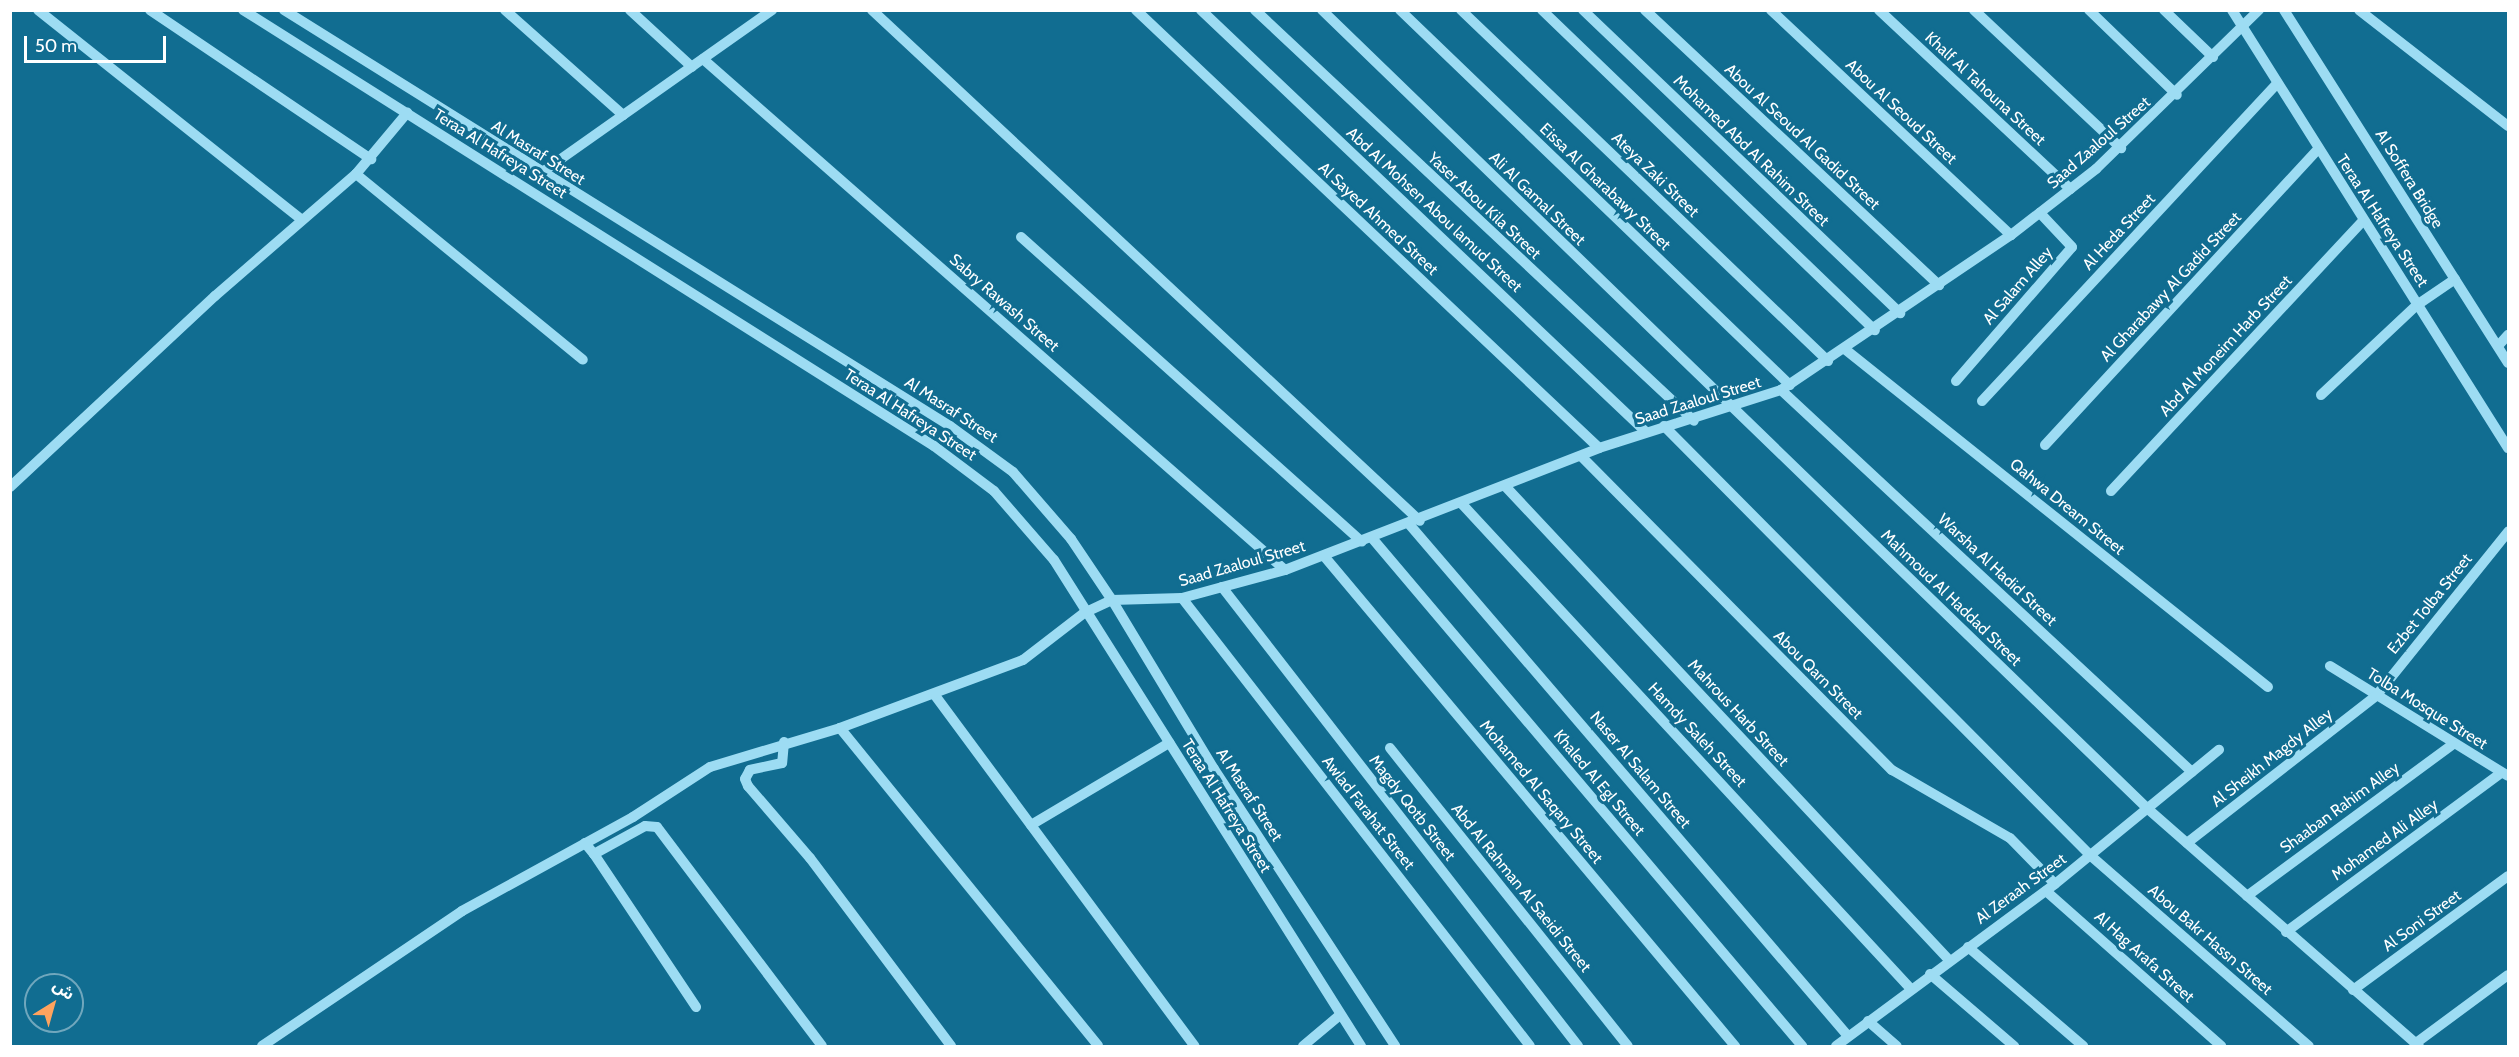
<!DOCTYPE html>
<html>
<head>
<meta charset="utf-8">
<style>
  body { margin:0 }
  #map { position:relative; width:2519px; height:1057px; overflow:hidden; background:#116d91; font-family:Cabin,"Noto Sans Arabic",sans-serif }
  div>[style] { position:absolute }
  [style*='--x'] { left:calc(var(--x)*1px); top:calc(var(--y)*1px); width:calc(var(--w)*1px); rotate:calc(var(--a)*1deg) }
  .minor>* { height:10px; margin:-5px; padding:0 5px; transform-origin:5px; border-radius:5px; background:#9ddcf3 }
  span { translate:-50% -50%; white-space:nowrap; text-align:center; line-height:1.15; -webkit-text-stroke:6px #116d91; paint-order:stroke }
  .street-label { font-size:16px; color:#fff }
  .frame { position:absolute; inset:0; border:12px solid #fff; pointer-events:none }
  .north { position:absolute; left:24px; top:973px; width:60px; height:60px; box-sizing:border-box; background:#116d91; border:2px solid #70a7bd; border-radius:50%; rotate:37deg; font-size:16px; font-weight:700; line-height:24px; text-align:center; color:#fff }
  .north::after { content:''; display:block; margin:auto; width:21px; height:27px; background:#ffa35e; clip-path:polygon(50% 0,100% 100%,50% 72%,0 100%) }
  .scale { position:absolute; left:24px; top:36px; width:142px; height:27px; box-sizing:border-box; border:3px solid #fff; border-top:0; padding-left:8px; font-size:18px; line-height:21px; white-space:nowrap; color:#fff; -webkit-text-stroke:4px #116d91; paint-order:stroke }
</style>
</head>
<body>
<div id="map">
  <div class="minor">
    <div style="--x:38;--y:10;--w:336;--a:38.5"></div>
    <div style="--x:150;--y:10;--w:267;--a:34"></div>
    <div style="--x:243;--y:10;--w:817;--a:32.25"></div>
    <div style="--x:934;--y:446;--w:75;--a:36.9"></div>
    <div style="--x:994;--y:491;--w:91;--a:49"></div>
    <div style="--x:1054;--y:560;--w:575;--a:57.72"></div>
    <div style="--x:284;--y:10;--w:785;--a:31.99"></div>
    <div style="--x:950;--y:426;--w:78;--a:36.1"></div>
    <div style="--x:1013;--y:472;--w:89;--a:49.1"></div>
    <div style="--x:1071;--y:539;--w:73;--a:56.1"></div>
    <div style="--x:1112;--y:600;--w:197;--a:58.9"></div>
    <div style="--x:1214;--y:769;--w:331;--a:56.8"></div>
    <div style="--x:505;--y:10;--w:158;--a:41.7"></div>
    <div style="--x:630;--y:10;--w:84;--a:42.6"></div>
    <div style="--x:872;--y:10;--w:749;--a:43"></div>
    <div style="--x:1136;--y:10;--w:637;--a:43.41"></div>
    <div style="--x:1201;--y:10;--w:613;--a:43.48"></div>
    <div style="--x:1255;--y:10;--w:601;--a:43.11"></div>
    <div style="--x:1322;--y:10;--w:1149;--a:44.05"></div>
    <div style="--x:2148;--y:809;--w:360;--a:41.2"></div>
    <div style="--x:1400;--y:10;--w:541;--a:43.88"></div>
    <div style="--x:1461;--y:10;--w:508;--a:43.72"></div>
    <div style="--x:1542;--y:10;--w:462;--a:43.9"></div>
    <div style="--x:1583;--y:10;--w:439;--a:43.7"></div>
    <div style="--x:1645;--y:10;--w:403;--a:43.1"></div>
    <div style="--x:1771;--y:10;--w:329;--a:43.2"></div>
    <div style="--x:1879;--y:10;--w:262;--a:43.1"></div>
    <div style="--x:1974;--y:10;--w:202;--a:43.2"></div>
    <div style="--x:2089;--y:10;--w:122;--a:44"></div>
    <div style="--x:2164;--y:10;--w:68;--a:43.8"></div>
    <div style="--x:2232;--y:10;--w:518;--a:57.78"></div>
    <div style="--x:2284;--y:10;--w:418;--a:57.6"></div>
    <div style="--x:2359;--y:10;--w:189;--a:37.9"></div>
    <div style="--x:703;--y:59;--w:774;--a:41.28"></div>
    <div style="--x:541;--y:173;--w:283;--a:-35.2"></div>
    <div style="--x:356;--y:174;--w:293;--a:39.3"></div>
    <div style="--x:1021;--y:237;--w:457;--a:41.8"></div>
    <div style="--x:2498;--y:346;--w:15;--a:-48"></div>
    <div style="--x:1846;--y:350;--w:540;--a:38.61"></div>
    <div style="--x:1956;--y:381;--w:177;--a:-49.1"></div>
    <div style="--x:2072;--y:247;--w:47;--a:-133.3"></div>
    <div style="--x:1781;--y:390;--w:561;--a:42.91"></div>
    <div style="--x:2321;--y:395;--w:132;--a:-43.2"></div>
    <div style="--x:2417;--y:305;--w:46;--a:-34.4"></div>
    <div style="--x:1982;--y:401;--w:434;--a:-47.1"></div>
    <div style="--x:1664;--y:426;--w:606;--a:45.2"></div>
    <div style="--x:2091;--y:856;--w:289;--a:41.1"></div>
    <div style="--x:2045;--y:445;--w:403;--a:-47.3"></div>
    <div style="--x:1581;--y:456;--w:442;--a:45.3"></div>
    <div style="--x:1892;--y:770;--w:136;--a:30"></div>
    <div style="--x:2010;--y:838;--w:64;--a:45.6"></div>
    <div style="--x:1505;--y:486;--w:649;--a:46.87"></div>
    <div style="--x:10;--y:487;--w:280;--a:-43"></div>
    <div style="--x:215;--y:296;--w:186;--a:-40.9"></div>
    <div style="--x:356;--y:174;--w:80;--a:-50.1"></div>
    <div style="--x:2111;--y:491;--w:369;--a:-47"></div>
    <div style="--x:1462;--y:504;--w:660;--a:47.21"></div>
    <div style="--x:1409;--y:524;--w:674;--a:49.39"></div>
    <div style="--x:1372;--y:538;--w:666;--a:49.75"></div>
    <div style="--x:1324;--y:556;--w:640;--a:50.01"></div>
    <div style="--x:1222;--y:587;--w:581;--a:52.2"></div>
    <div style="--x:1182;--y:598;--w:567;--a:52.16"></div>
    <div style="--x:2330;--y:666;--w:209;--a:31.7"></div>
    <div style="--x:934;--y:694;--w:438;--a:53.5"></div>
    <div style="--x:840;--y:728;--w:409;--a:50.9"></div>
    <div style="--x:784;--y:742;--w:21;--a:95"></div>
    <div style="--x:782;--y:763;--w:33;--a:168"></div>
    <div style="--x:750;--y:770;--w:10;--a:119"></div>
    <div style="--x:745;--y:779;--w:8;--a:67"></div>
    <div style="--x:748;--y:786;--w:95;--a:49.3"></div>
    <div style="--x:810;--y:858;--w:235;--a:53.1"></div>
    <div style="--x:1390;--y:748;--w:381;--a:51.4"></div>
    <div style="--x:1031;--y:825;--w:161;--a:-30.7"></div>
    <div style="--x:585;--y:843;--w:14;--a:51"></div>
    <div style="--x:594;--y:854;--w:58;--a:-28.8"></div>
    <div style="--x:645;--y:826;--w:12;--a:5"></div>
    <div style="--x:657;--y:827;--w:274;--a:53"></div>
    <div style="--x:2187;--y:843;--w:239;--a:-37.9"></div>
    <div style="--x:2376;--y:696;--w:211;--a:-51.2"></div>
    <div style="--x:594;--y:854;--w:184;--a:56.3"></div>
    <div style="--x:2046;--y:891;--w:234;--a:41.5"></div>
    <div style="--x:2247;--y:896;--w:255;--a:-36.4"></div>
    <div style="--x:2286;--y:932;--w:267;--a:-36.5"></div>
    <div style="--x:1968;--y:947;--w:152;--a:40.7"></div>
    <div style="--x:1930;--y:974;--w:111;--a:40.6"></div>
    <div style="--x:2353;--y:990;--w:192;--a:-36.3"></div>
    <div style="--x:1868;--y:1021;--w:38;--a:41"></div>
    <div style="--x:2416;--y:1043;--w:114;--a:-36.5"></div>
    <div style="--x:262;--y:1046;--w:241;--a:-34"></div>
    <div style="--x:462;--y:911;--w:195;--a:-28.8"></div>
    <div style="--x:633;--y:817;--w:92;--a:-33"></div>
    <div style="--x:710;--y:767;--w:136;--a:-16.7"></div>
    <div style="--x:840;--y:728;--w:195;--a:-20.4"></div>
    <div style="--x:1023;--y:660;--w:77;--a:-37.6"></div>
    <div style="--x:1084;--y:613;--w:31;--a:-25"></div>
    <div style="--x:1112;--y:600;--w:70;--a:-1.6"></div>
    <div style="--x:1182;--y:598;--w:107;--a:-15.2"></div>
    <div style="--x:1285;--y:570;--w:337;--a:-21.2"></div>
    <div style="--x:1599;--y:448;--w:191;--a:-17.7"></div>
    <div style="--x:1781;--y:390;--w:277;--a:-34"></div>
    <div style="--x:2011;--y:235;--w:108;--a:-37.8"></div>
    <div style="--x:2096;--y:169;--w:228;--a:-44.3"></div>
    <div style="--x:1303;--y:1046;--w:48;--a:-40"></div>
    <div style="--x:1836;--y:1046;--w:272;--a:-36.5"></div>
    <div style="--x:2055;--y:884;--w:212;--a:-39.3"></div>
  </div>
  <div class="street-label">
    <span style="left:1985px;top:89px;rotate:43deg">Khalf Al Tahouna Street</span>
    <span style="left:1901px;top:112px;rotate:43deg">Abou Al Seoud Street</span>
    <span style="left:1802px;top:137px;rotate:43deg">Abou Al Seoud Al Gadid Street</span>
    <span style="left:2099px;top:143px;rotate:-41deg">Saad Zaaloul Street</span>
    <span style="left:1751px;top:151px;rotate:44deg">Mohamed Abd Al Rahim Street</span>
    <span style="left:538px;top:153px;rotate:32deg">Al Masraf Street</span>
    <span style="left:500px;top:154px;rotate:32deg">Teraa Al Hafreya Street</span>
    <span style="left:1655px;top:175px;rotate:44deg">Ateya Zaki Street</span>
    <span style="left:2409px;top:179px;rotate:58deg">Al Soffera Bridge</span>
    <span style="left:1605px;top:187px;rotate:44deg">Eissa Al Gharabawy Street</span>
    <span style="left:1537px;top:199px;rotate:44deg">Ali Al Gamal Street</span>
    <span style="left:1484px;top:206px;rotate:43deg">Yaser Abou Kila Street</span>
    <span style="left:1434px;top:210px;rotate:43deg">Abd Al Mohsen Abou lamud Street</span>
    <span style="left:1378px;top:219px;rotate:43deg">Al Sayed Ahmed Street</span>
    <span style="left:2382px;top:221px;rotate:57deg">Teraa Al Hafreya Street</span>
    <span style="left:2119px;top:232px;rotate:-47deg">Al Heda Street</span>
    <span style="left:2018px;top:286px;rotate:-49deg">Al Salam Alley</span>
    <span style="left:2171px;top:287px;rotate:-47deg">Al Gharabawy Al Gadid Street</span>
    <span style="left:1004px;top:303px;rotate:41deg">Sabry Rawash Street</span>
    <span style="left:2226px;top:346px;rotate:-47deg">Abd Al Moneim Harb Street</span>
    <span style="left:1698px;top:401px;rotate:-17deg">Saad Zaaloul Street</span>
    <span style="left:951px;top:410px;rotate:33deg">Al Masraf Street</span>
    <span style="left:910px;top:415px;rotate:33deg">Teraa Al Hafreya Street</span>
    <span style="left:2067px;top:507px;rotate:39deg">Qahwa Dream Street</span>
    <span style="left:1242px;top:564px;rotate:-16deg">Saad Zaaloul Street</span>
    <span style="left:1997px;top:570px;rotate:43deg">Warsha Al Hadid Street</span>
    <span style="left:1951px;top:598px;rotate:44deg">Mahmoud Al Haddad Street</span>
    <span style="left:2430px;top:604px;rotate:-51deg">Ezbet Tolba Street</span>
    <span style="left:1818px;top:675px;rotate:45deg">Abou Qarn Street</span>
    <span style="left:2427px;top:709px;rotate:32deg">Tolba Mosque Street</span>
    <span style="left:1738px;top:713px;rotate:47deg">Mahrous Harb Street</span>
    <span style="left:1697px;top:735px;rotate:47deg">Hamdy Saleh Street</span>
    <span style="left:2272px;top:758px;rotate:-38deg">Al Sheikh Magdy Alley</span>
    <span style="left:1640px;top:770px;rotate:50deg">Naser Al Salam Street</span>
    <span style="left:1599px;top:783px;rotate:50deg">Khaled Al Egl Street</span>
    <span style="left:1541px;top:792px;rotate:50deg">Mohamed Al Saqary Street</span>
    <span style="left:1249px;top:795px;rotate:57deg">Al Masraf Street</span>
    <span style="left:1226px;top:806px;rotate:58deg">Teraa Al Hafreya Street</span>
    <span style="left:1412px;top:808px;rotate:52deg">Magdy Qotb Street</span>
    <span style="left:2340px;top:808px;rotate:-36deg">Shaaban Rahim Alley</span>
    <span style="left:1368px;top:813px;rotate:52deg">Awlad Farahat Street</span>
    <span style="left:2385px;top:840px;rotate:-36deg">Mohamed Ali Alley</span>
    <span style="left:1521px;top:888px;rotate:51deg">Abd Al Rahman Al Saeidi Street</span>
    <span style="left:2021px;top:889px;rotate:-36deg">Al Zeraah Street</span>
    <span style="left:2422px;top:921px;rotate:-36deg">Al Soni Street</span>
    <span style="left:2210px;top:940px;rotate:41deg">Abou Bakr Hassn Street</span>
    <span style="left:2144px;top:957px;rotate:42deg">Al Hag Arafa Street</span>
  </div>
  <div class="frame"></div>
  <div class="north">ش</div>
  <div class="scale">50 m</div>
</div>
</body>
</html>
